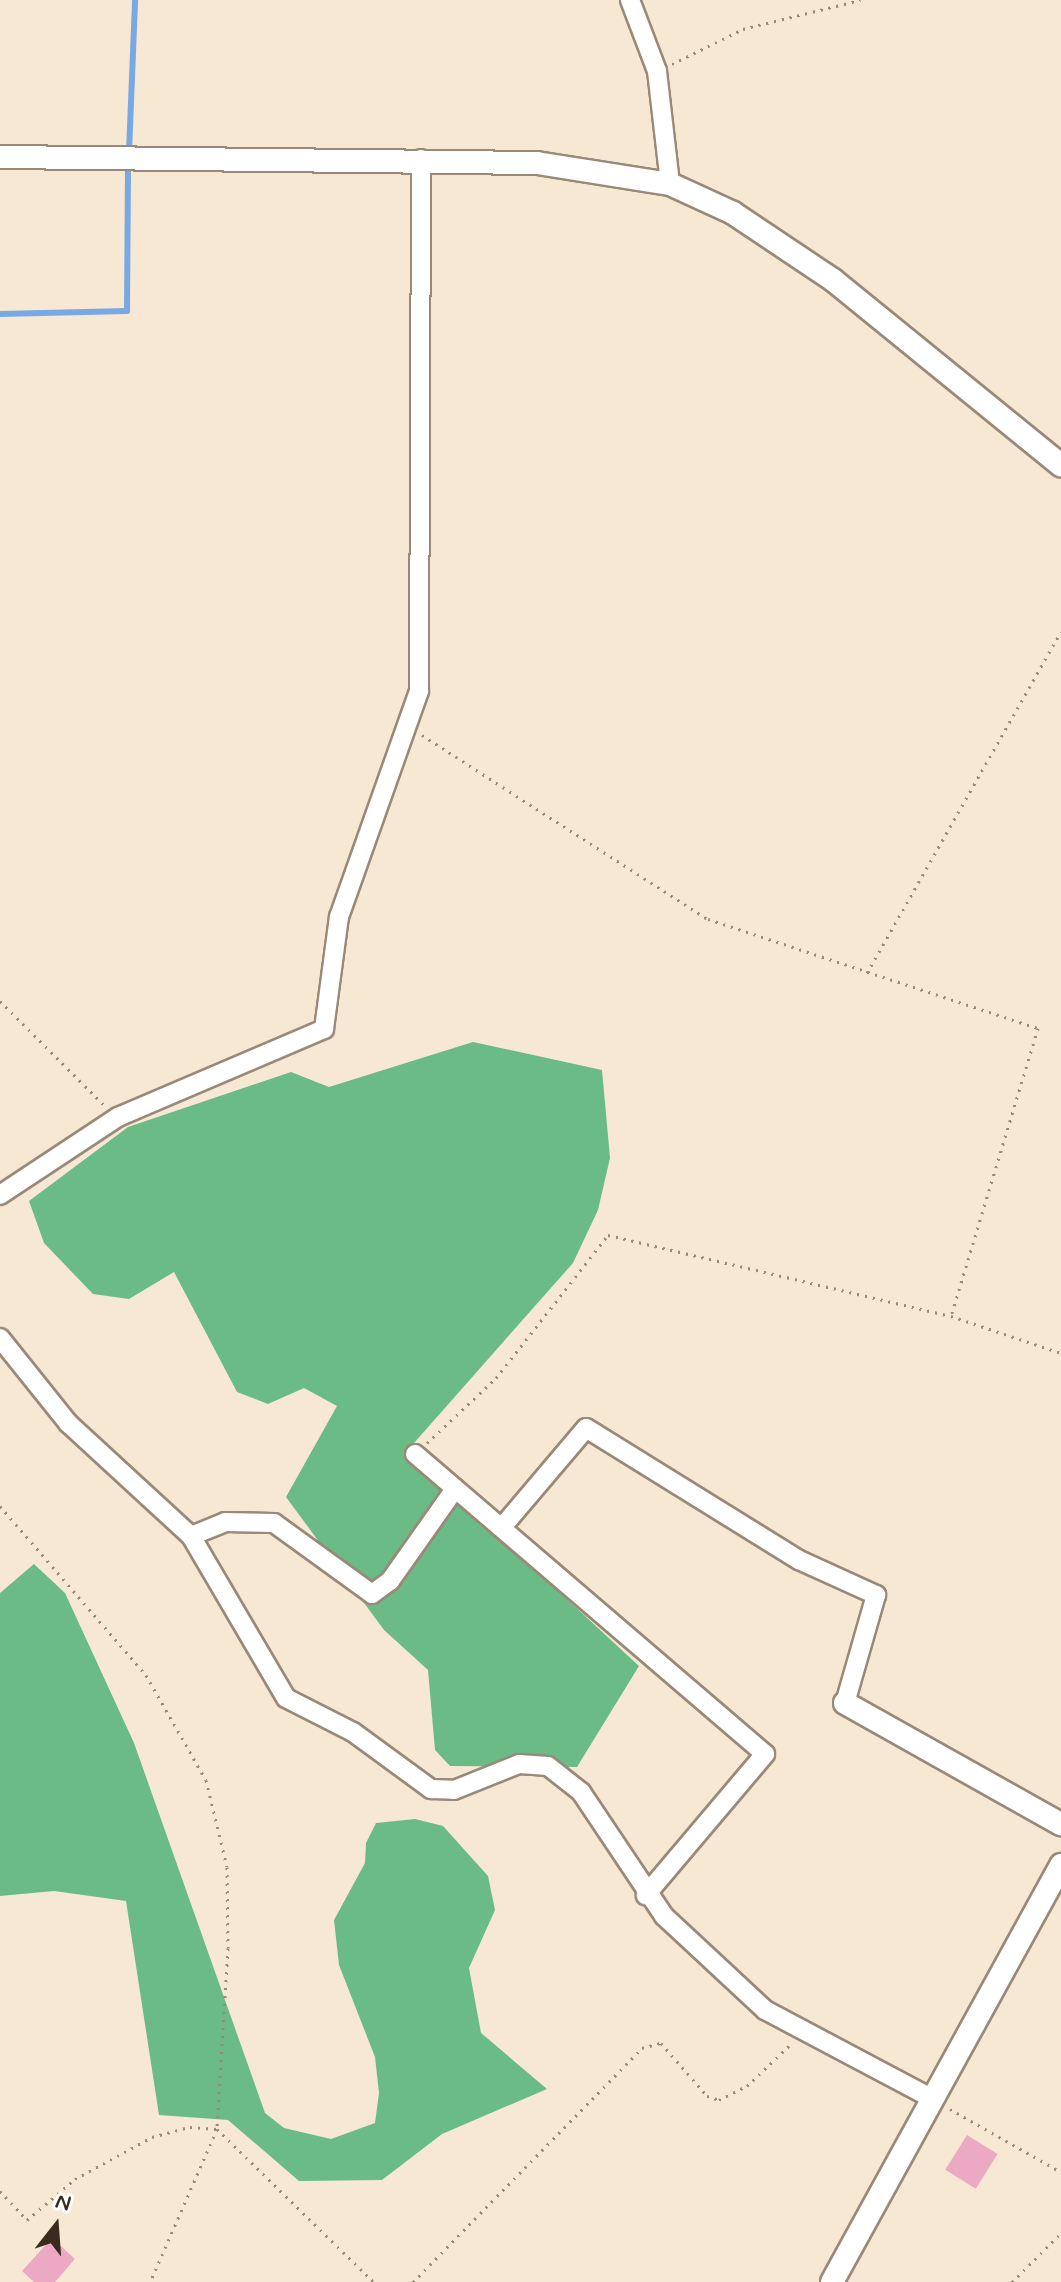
<!DOCTYPE html>
<html>
<head>
<meta charset="utf-8">
<style>
  body { margin:0 }
  #map { position:relative; width:1061px; height:2282px; overflow:hidden; background:#f7e8d3; font-family:Mynerve,sans-serif }
  div>[style] { position:absolute }
  [style*='--x'] { left:calc(var(--x)*1px); top:calc(var(--y)*1px); width:calc(var(--w)*1px); rotate:calc(var(--a)*1deg) }
  .forest>* { inset:0; background:#6bbb86 }
  .stream>* { height:6px; margin:-3px; padding:0 3px; transform-origin:3px; border-radius:3px; background:#79a8e2 }
  .building>* { inset:0; background:#eca9c4; transform-origin:0 0 }
  .path>* { height:3px; margin-top:-1.5px; transform-origin:0; background:repeating-linear-gradient(90deg,#998978 0 2px,transparent 0 8px) }
  .roads { filter:drop-shadow(2px 0 #998978) drop-shadow(-2px 0 #998978) drop-shadow(0 2px #998978) drop-shadow(0 -2px #998978) }
  .minor>* { height:18px; margin:-9px; padding:0 9px; transform-origin:9px; border-radius:9px; background:#fff }
  .tertiary>* { height:22px; margin:-11px; padding:0 11px; transform-origin:11px; border-radius:11px; background:#fff }
  span { translate:-50% -50%; white-space:nowrap; text-align:center; line-height:1.15; -webkit-text-stroke:6px #fff; paint-order:stroke }
  .north { position:absolute; left:16px; top:2186px; width:80px; height:80px; -webkit-text-stroke:6px #fff; paint-order:stroke; rotate:17deg; font-size:22px; font-weight:700; line-height:32px; text-align:center; color:#3b2a1e }
  .north::after { content:''; display:block; margin:auto; width:28px; height:36px; background:#3b2a1e; clip-path:polygon(50% 0,100% 100%,50% 72%,0 100%) }
</style>
</head>
<body>
<div id="map">
  <div class="forest">
    <div style="clip-path:polygon(473px 1042px,602px 1070px,610px 1158px,598px 1210px,573px 1263px,407px 1451px,639px 1666px,577px 1767px,450px 1766px,435px 1750px,428px 1670px,384px 1630px,286px 1497px,337px 1406px,304px 1388px,268px 1404px,237px 1392px,174px 1272px,129px 1299px,93px 1294px,44px 1243px,29px 1201px,128px 1127px,291px 1072px,329px 1087px)"></div>
    <div style="clip-path:polygon(34px 1564px,65px 1593px,134px 1743px,265px 2113px,284px 2128px,331px 2139px,375px 2123px,379px 2093px,375px 2057px,339px 1965px,334px 1920px,365px 1863px,366px 1843px,376px 1823px,415px 1819px,443px 1826px,488px 1876px,495px 1910px,469px 1968px,481px 2033px,547px 2089px,442px 2134px,382px 2180px,299px 2181px,228px 2120px,159px 2115px,126px 1901px,54px 1891px,0 1896px,0 1593px)"></div>
  </div>
  <div class="stream">
    <div style="--x:129;--y:152;--w:152;--a:-87.7"></div>
    <div style="--x:0;--y:314;--w:127;--a:-1.4"></div>
    <div style="--x:127;--y:311;--w:148;--a:-89.6"></div>
  </div>
  <div class="building">
    <div style="left:967px;top:2135px;width:36px;height:41px;rotate:32deg"></div>
    <div style="clip-path:polygon(52px 2238px,75px 2259px,55px 2282px,34px 2282px,22px 2271px)"></div>
  </div>
  <div class="path">
    <div style="--x:672;--y:64;--w:79;--a:-26.2"></div>
    <div style="--x:743;--y:29;--w:121;--a:-13.9"></div>
    <div style="--x:422;--y:735;--w:340;--a:32.8"></div>
    <div style="--x:708;--y:919;--w:348;--a:18.3"></div>
    <div style="--x:1038;--y:1028;--w:301;--a:106.8"></div>
    <div style="--x:867;--y:973;--w:392;--a:-60.4"></div>
    <div style="--x:0;--y:1001;--w:148;--a:45"></div>
    <div style="--x:427;--y:1443;--w:95;--a:-43.3"></div>
    <div style="--x:496;--y:1378;--w:182;--a:-51.9"></div>
    <div style="--x:608;--y:1235;--w:352;--a:13.3"></div>
    <div style="--x:951;--y:1316;--w:116;--a:18.6"></div>
    <div style="--x:0;--y:1506;--w:223;--a:49.2"></div>
    <div style="--x:146;--y:1675;--w:121;--a:60.3"></div>
    <div style="--x:206;--y:1780;--w:89;--a:76.4"></div>
    <div style="--x:227;--y:1867;--w:81;--a:89.3"></div>
    <div style="--x:228;--y:1948;--w:181;--a:93.5"></div>
    <div style="--x:217;--y:2129;--w:167;--a:113.6"></div>
    <div style="--x:950;--y:2109;--w:128;--a:29.6"></div>
    <div style="--x:0;--y:2191;--w:40;--a:47"></div>
    <div style="--x:27;--y:2220;--w:63;--a:-40.5"></div>
    <div style="--x:75;--y:2179;--w:88;--a:-28.6"></div>
    <div style="--x:152;--y:2137;--w:39;--a:-15"></div>
    <div style="--x:190;--y:2127;--w:27;--a:4"></div>
    <div style="--x:217;--y:2129;--w:219;--a:44.3"></div>
    <div style="--x:413;--y:2282;--w:327;--a:-45.6"></div>
    <div style="--x:642;--y:2048;--w:20;--a:-15"></div>
    <div style="--x:661;--y:2043;--w:70;--a:49"></div>
    <div style="--x:707;--y:2096;--w:13;--a:18"></div>
    <div style="--x:719;--y:2100;--w:31;--a:-27"></div>
    <div style="--x:747;--y:2086;--w:61;--a:-43.7"></div>
    <div style="--x:1012;--y:2282;--w:69;--a:-45"></div>
  </div>
  <div class="roads">
    <div class="minor">
      <div style="--x:630;--y:0;--w:76;--a:69.2"></div>
      <div style="--x:657;--y:71;--w:114;--a:83.4"></div>
      <div style="--x:0;--y:1195;--w:141;--a:-33.5"></div>
      <div style="--x:118;--y:1117;--w:224;--a:-23.1"></div>
      <div style="--x:324;--y:1029;--w:113;--a:-82.4"></div>
      <div style="--x:339;--y:917;--w:240;--a:-70.5"></div>
      <div style="--x:419;--y:691;--w:532;--a:-89.78"></div>
      <div style="--x:0;--y:1338;--w:109;--a:51.3"></div>
      <div style="--x:68;--y:1423;--w:167;--a:42.6"></div>
      <div style="--x:191;--y:1536;--w:188;--a:59.6"></div>
      <div style="--x:286;--y:1698;--w:75;--a:26.9"></div>
      <div style="--x:353;--y:1732;--w:97;--a:36.2"></div>
      <div style="--x:431;--y:1789;--w:23;--a:2"></div>
      <div style="--x:454;--y:1790;--w:70;--a:-21.8"></div>
      <div style="--x:519;--y:1764;--w:29;--a:4"></div>
      <div style="--x:548;--y:1766;--w:42;--a:38.2"></div>
      <div style="--x:581;--y:1792;--w:149;--a:56.2"></div>
      <div style="--x:664;--y:1916;--w:138;--a:42.9"></div>
      <div style="--x:765;--y:2010;--w:190;--a:27.9"></div>
      <div style="--x:415;--y:1454;--w:461;--a:40.6"></div>
      <div style="--x:765;--y:1754;--w:185;--a:130.2"></div>
      <div style="--x:503;--y:1526;--w:128;--a:-49.7"></div>
      <div style="--x:586;--y:1428;--w:251;--a:31.8"></div>
      <div style="--x:799;--y:1560;--w:85;--a:24.4"></div>
      <div style="--x:876;--y:1595;--w:112;--a:106"></div>
      <div style="--x:191;--y:1536;--w:37;--a:-22"></div>
      <div style="--x:225;--y:1522;--w:49;--a:1.2"></div>
      <div style="--x:274;--y:1523;--w:121;--a:35.9"></div>
      <div style="--x:372;--y:1594;--w:22;--a:-36"></div>
      <div style="--x:390;--y:1581;--w:113;--a:-54.8"></div>
    </div>
    <div class="tertiary">
      <div style="--x:0;--y:157;--w:537;--a:0.64"></div>
      <div style="--x:537;--y:163;--w:135;--a:9"></div>
      <div style="--x:670;--y:184;--w:69;--a:24.7"></div>
      <div style="--x:733;--y:213;--w:120;--a:33.8"></div>
      <div style="--x:833;--y:280;--w:294;--a:39.1"></div>
      <div style="--x:845;--y:1703;--w:248;--a:29.3"></div>
      <div style="--x:832;--y:2282;--w:476;--a:-61.2"></div>
    </div>
  </div>
  <div class="north">N</div>
</div>
</body>
</html>
